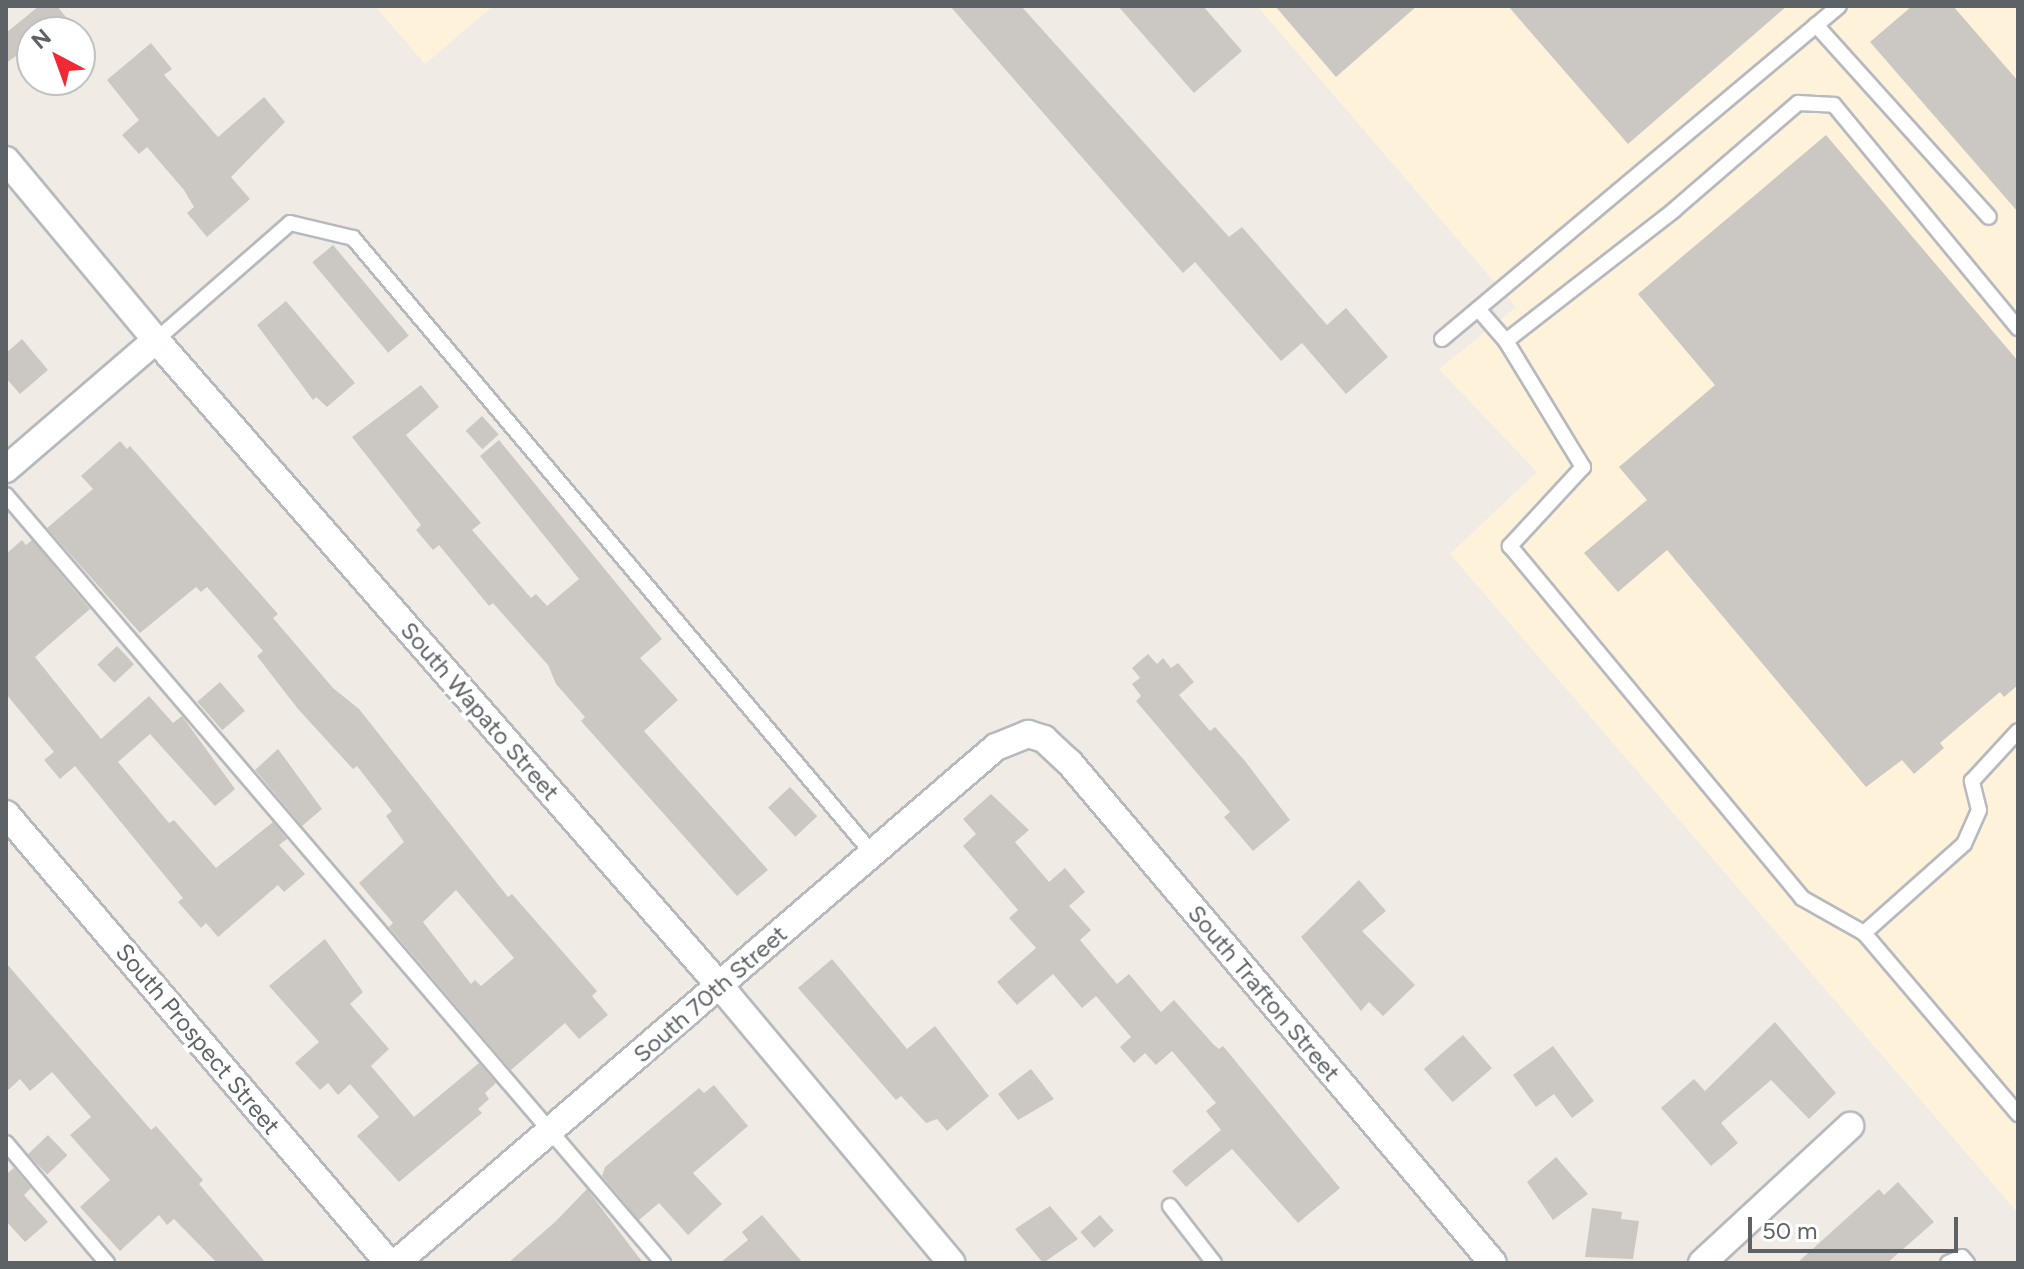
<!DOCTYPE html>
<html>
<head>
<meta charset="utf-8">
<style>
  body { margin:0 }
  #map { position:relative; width:2024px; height:1269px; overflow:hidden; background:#f0ece5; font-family:Figtree,sans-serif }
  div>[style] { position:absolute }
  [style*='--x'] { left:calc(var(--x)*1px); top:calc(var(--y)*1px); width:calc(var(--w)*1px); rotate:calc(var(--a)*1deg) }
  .commercial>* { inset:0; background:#fff2db }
  .building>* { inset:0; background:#cbc7c2; transform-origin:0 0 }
  .roads { filter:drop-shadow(2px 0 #b6b9bd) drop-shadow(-2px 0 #b6b9bd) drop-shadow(0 2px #b6b9bd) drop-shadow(0 -2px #b6b9bd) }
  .lane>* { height:14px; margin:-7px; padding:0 7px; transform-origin:7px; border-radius:7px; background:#fff }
  .street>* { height:26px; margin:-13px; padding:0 13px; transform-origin:13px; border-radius:13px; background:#fff }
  span { translate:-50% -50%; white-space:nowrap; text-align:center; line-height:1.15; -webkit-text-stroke:8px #fff; paint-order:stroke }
  .street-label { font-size:24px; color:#5d6267 }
  .frame { position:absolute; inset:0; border:8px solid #5d6267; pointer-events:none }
  .north { position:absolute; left:16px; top:16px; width:80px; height:80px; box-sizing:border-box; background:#fff; border:2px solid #bec0c2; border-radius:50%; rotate:319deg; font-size:22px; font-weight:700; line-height:32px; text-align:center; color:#5d6267 }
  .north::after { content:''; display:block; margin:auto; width:28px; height:36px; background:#f22934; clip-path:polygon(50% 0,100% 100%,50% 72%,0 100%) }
  .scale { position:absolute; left:1748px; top:1217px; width:210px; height:36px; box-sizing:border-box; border:4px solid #5d6267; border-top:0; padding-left:10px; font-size:24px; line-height:28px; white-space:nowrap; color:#5d6267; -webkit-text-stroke:6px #fff; paint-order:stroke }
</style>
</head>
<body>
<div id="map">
  <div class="commercial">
    <div style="clip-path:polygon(375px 6px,493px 6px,425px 64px)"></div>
    <div style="clip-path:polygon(1257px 6px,2018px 6px,2018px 1213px,1450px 554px,1537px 472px,1439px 369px,1516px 307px)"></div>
  </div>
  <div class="building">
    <div style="clip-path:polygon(39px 6px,57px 6px,78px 32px,32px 32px,32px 75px,16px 56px,6px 63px,6px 33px)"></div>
    <div style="clip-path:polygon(950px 6px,1021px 6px,1229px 237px,1242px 227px,1327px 325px,1346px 308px,1388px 357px,1346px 394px,1302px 343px,1281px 361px,1195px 262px,1183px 273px)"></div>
    <div style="clip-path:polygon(1118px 6px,1203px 6px,1242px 51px,1194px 93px)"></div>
    <div style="clip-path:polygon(1275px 6px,1417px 6px,1336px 77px)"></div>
    <div style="clip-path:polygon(1508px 6px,1787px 6px,1628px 144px)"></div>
    <div style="clip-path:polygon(1912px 6px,1953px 6px,2018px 81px,2018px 212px,1870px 42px)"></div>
    <div style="clip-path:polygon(151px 43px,172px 69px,164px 75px,218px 137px,264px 97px,285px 122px,231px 177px,250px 199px,207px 237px,187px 213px,194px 207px,184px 190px,147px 147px,139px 154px,122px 135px,139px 120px,107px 80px)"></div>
    <div style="clip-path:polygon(1826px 135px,2018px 361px,2018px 685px,2004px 697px,2000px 692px,1940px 743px,1944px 748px,1914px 774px,1902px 760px,1866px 787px,1667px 550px,1618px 592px,1584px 553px,1647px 500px,1619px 467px,1715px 385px,1638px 294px)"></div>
    <div style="left:333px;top:245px;width:118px;height:27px;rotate:50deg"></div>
    <div style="clip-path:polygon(286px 301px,355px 383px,327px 407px,316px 397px,313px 400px,257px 325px)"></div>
    <div style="clip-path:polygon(22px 339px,48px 370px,20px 394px,6px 378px,6px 353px)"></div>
    <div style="clip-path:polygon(421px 385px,439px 407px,406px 435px,481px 523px,472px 530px,531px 598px,536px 594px,547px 606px,579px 579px,480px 456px,499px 440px,662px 639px,640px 658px,678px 700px,644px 731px,768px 870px,737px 896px,581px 721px,585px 717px,556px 684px,548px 665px,493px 603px,489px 606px,439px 545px,433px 550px,416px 530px,421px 525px,352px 437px)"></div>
    <div style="left:482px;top:416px;width:25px;height:22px;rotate:48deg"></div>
    <div style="clip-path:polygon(evenodd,120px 441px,127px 449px,130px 446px,278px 614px,273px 618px,333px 688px,359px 709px,508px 897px,512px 894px,597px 991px,592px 996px,608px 1015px,579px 1039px,565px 1023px,511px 1070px,389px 927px,393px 923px,359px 883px,404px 842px,386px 816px,392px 811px,357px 766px,353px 769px,298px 709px,257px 656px,263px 651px,207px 587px,201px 592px,196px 587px,140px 633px,47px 528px,93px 489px,81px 476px,120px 441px,456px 890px,514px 958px,481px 986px,475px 980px,471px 984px,423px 922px,456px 890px)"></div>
    <div style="clip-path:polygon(22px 540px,26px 545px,32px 540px,90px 609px,35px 657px,101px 739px,149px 696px,173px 723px,182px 716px,235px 789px,215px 806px,150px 734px,118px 762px,169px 823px,174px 820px,216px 868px,273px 822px,287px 839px,279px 845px,305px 874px,284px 892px,278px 885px,218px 937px,206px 923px,201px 928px,178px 902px,183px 898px,75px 766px,60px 779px,44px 760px,54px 752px,6px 694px,6px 554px)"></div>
    <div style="left:117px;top:646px;width:25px;height:27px;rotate:47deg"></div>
    <div style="clip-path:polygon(1148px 654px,1157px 664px,1163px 658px,1171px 668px,1178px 663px,1194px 682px,1179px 695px,1210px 731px,1215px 727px,1245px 761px,1290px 820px,1253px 851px,1224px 817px,1230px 812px,1136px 701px,1141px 696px,1132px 684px,1140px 678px,1132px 668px)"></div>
    <div style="left:220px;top:682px;width:38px;height:30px;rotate:49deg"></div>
    <div style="clip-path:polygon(278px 749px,322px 809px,302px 826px,255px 770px)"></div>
    <div style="left:790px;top:787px;width:40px;height:30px;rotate:47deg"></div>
    <div style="clip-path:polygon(991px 794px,1029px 830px,1015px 842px,1049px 882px,1065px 868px,1085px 892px,1069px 906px,1091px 930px,1080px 940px,1117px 984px,1129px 974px,1161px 1012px,1174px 1000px,1213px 1044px,1219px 1049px,1223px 1046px,1340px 1188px,1298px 1223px,1232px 1149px,1186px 1187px,1172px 1171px,1221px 1130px,1206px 1111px,1216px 1103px,1172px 1051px,1156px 1065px,1145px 1053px,1134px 1063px,1120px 1047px,1131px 1037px,1096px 996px,1082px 1008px,1053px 974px,1017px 1005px,997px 982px,1036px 948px,1009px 918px,1018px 910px,963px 846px,976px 834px,963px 819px)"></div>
    <div style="clip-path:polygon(1359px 880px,1386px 911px,1362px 931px,1415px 985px,1383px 1016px,1369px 1002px,1361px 1011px,1301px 937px)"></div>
    <div style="clip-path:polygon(325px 939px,363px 992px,350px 1004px,389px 1049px,371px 1066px,414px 1117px,479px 1063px,496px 1083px,485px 1093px,489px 1099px,478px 1109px,482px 1113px,399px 1182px,357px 1136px,379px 1117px,350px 1084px,338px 1095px,328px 1083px,320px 1090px,295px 1063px,319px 1042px,269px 986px)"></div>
    <div style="clip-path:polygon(832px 959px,907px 1049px,935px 1026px,989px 1096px,947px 1131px,937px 1119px,926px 1123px,901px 1096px,896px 1100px,798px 988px)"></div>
    <div style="clip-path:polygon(6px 963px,151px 1130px,156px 1126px,203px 1180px,199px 1184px,266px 1263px,217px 1263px,174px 1219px,167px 1225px,159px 1215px,120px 1251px,80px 1207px,110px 1180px,70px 1135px,91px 1117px,52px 1072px,30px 1091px,20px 1079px,6px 1092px)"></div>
    <div style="clip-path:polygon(1775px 1022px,1836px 1093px,1809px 1119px,1771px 1080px,1721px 1123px,1738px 1143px,1711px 1166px,1661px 1108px,1694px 1079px,1705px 1091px)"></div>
    <div style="left:1463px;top:1035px;width:44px;height:52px;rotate:49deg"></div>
    <div style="clip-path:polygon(1553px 1046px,1594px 1101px,1572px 1118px,1554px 1094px,1536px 1107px,1513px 1075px)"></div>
    <div style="clip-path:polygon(1031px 1069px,1054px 1099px,1018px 1120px,998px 1094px)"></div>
    <div style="clip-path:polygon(714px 1085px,748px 1126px,693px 1173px,722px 1204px,688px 1235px,659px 1203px,639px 1220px,602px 1176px,605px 1167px,699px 1088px,704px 1093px)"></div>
    <div style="left:48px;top:1135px;width:28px;height:28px;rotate:46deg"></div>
    <div style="clip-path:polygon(1556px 1157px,1588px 1194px,1553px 1220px,1527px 1182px)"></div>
    <div style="clip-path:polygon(14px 1168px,31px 1188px,24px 1195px,48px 1222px,25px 1242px,6px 1221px,6px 1174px)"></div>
    <div style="clip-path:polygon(1898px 1182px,1934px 1222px,1887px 1263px,1797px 1263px,1879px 1189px,1884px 1195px)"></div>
    <div style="clip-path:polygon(587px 1189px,643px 1263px,508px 1263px,555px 1222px)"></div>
    <div style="clip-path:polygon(1050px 1206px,1078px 1239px,1043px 1263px,1015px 1229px)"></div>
    <div style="clip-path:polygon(1592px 1208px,1622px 1212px,1621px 1219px,1639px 1221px,1633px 1259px,1585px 1257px)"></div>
    <div style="clip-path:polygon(762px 1215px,803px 1263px,720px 1263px,748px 1240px,742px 1232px)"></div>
    <div style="left:1100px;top:1215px;width:21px;height:26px;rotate:49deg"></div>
  </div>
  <div class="roads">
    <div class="lane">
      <div style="--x:1816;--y:25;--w:258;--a:48"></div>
      <div style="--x:1478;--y:309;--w:43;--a:48.8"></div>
      <div style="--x:1506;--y:341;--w:148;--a:58.6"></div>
      <div style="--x:1583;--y:467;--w:108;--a:132.7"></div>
      <div style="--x:1510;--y:546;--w:457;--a:50.3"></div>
      <div style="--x:1802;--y:898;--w:71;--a:29.4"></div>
      <div style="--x:1864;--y:933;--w:238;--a:49.6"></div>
      <div style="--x:1442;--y:339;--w:518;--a:-39.99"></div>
      <div style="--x:156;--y:340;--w:178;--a:-41.1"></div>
      <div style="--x:290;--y:223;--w:65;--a:13.4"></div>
      <div style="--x:353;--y:238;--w:806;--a:49.83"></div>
      <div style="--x:1506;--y:341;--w:213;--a:-37.9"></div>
      <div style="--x:1674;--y:210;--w:164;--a:-40.8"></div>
      <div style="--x:1798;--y:103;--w:36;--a:3"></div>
      <div style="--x:1834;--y:105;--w:289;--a:50.5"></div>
      <div style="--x:6;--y:495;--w:1011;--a:49.45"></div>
      <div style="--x:1864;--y:933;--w:134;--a:-41.7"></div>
      <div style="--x:1964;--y:844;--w:37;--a:-66"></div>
      <div style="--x:1979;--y:810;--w:30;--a:-104"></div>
      <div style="--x:1972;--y:781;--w:68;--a:-47.4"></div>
      <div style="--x:6;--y:1143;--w:157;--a:49.9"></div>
      <div style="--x:1170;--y:1206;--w:72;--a:52.3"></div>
      <div style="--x:1948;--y:1263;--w:15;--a:-23"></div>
      <div style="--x:1962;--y:1257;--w:8;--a:50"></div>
    </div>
    <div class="street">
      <div style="--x:6;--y:160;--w:234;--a:50.2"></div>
      <div style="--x:156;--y:340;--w:858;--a:48.88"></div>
      <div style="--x:720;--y:986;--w:361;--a:50.1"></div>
      <div style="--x:6;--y:469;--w:198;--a:-40.7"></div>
      <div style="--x:6;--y:814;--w:590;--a:49.54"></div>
      <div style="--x:396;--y:1263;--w:791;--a:-40.7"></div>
      <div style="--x:996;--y:747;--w:35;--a:-22"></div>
      <div style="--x:1028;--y:734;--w:17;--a:17"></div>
      <div style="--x:1044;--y:739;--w:34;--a:43"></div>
      <div style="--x:1069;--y:762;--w:656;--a:49.76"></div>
      <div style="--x:1702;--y:1263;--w:202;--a:-42.8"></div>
    </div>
  </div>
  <div class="street-label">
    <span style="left:480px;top:711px;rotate:49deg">South Wapato Street</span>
    <span style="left:1264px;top:993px;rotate:50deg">South Trafton Street</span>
    <span style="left:710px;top:994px;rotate:-41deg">South 70th Street</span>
    <span style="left:198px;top:1039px;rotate:50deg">South Prospect Street</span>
  </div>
  <div class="frame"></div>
  <div class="north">N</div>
  <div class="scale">50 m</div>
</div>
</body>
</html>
